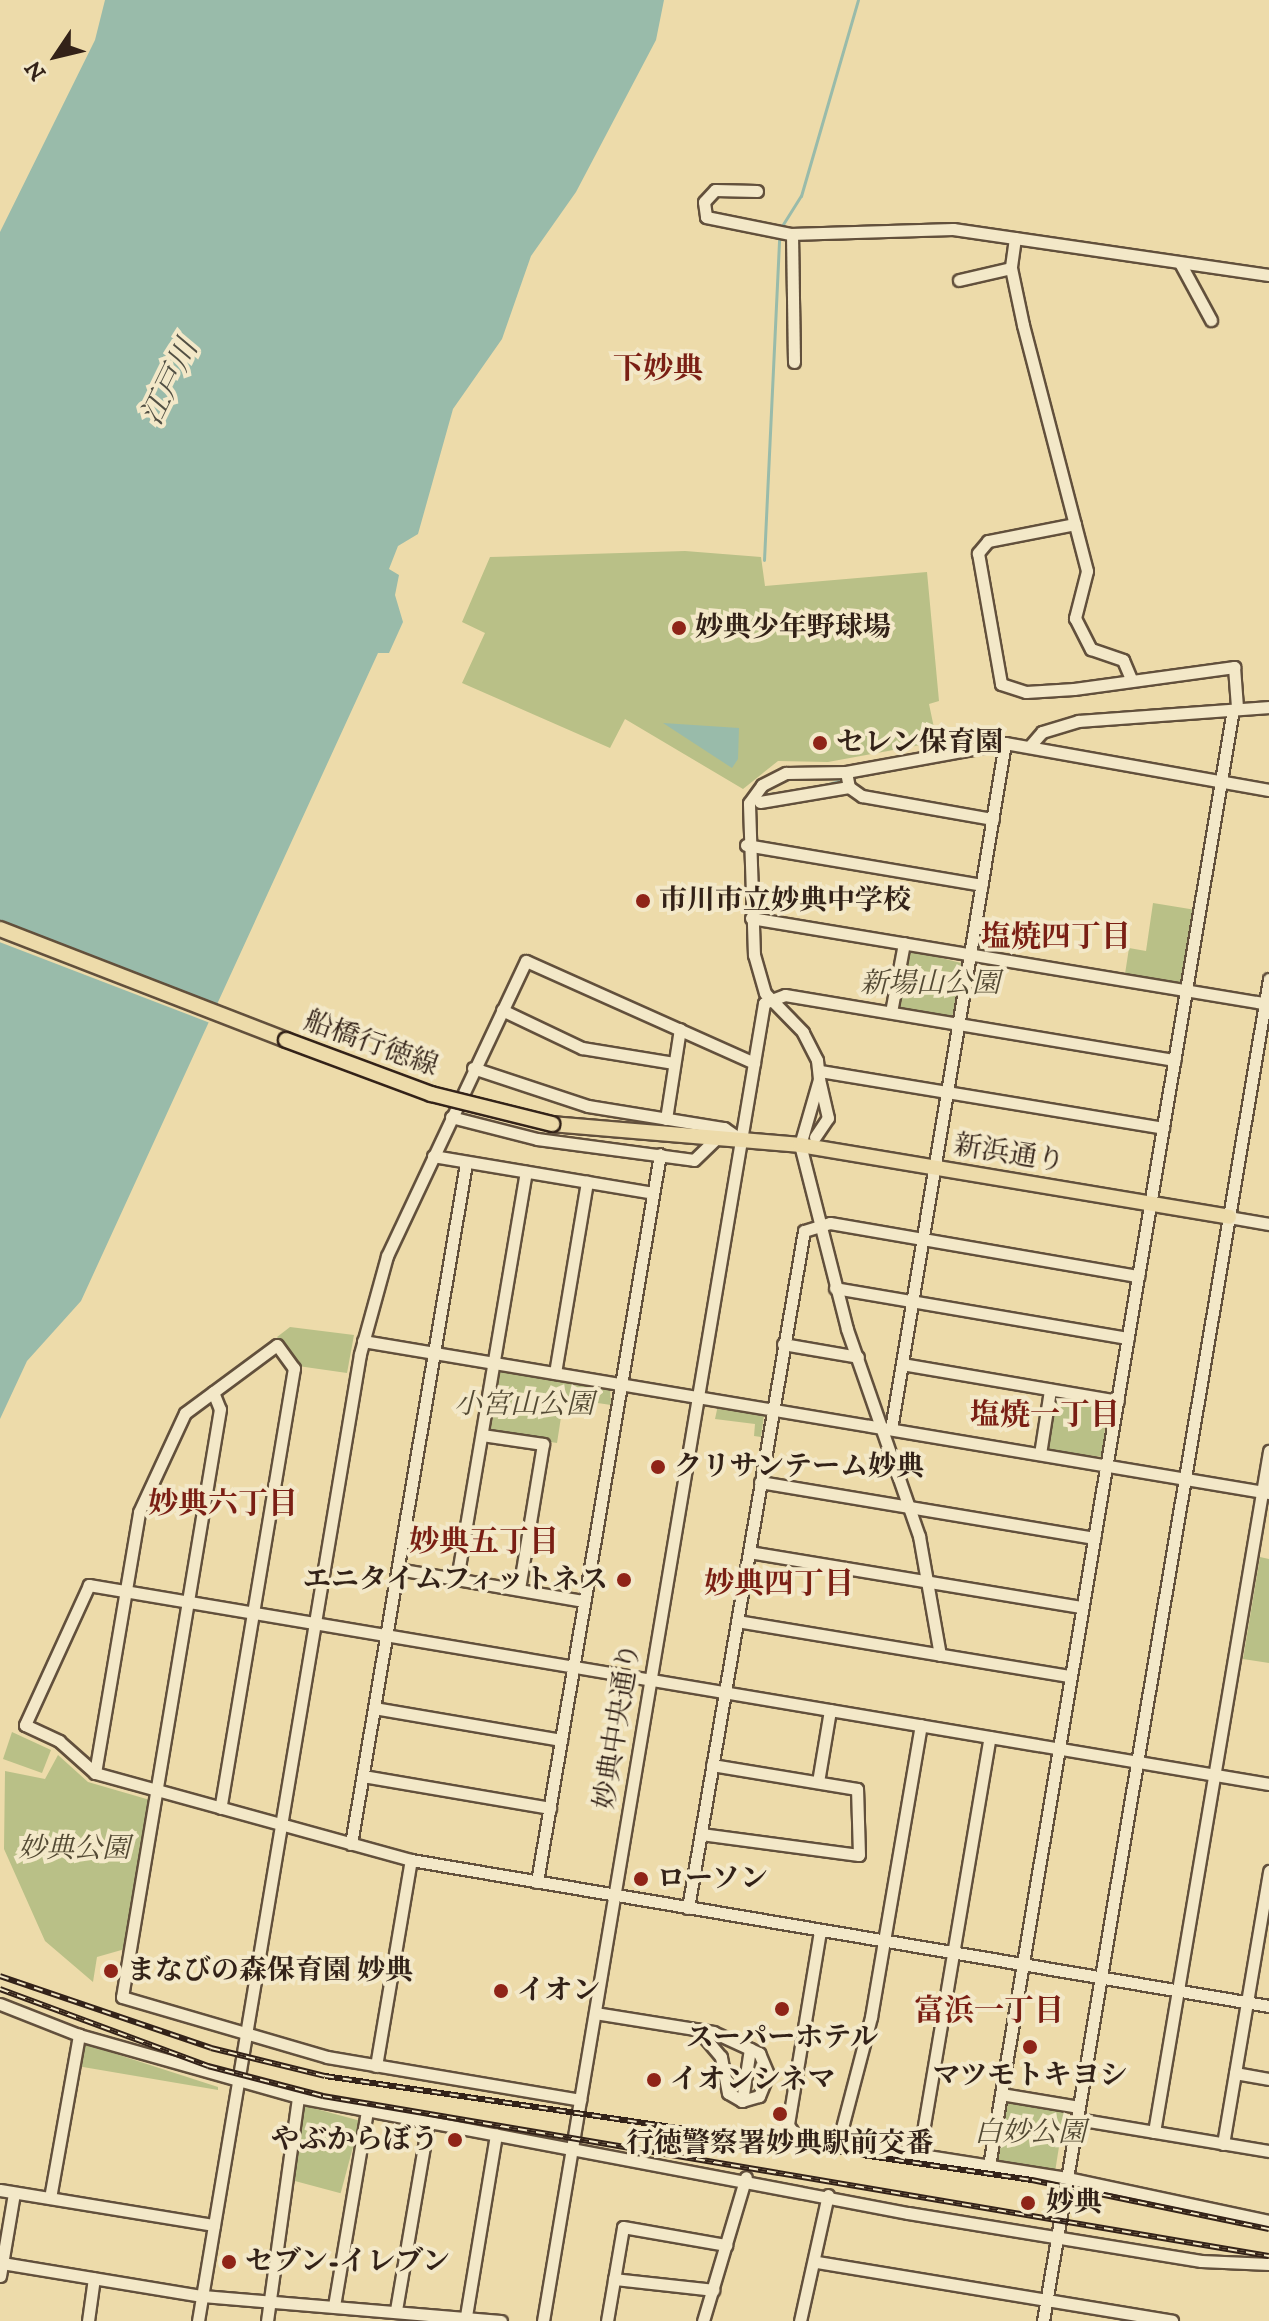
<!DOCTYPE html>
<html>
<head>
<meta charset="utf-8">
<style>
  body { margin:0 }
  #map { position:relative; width:1269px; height:2321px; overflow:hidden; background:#eddbaa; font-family:"IM FELL DW Pica","Noto Serif JP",serif }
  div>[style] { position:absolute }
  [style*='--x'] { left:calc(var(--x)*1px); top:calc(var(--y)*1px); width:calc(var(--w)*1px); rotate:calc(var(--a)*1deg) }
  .green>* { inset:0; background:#b9c087; transform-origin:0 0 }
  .water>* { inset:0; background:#9ba }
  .pier>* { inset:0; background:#eddbaa; transform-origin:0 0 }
  .stream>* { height:3px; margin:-1.5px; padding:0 1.5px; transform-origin:1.5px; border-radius:1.5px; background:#9ba }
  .roads { filter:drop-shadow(2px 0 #62503c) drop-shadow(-2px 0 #62503c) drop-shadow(0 2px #62503c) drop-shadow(0 -2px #62503c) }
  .minor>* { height:11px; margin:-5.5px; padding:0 5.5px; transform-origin:5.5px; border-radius:5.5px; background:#f3e8c8 }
  .major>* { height:14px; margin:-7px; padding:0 7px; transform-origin:7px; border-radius:7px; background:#eddbaa }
  .rail>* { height:6px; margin-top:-3px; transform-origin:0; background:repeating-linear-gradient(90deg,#f3e8c8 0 9px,#332218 0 18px); box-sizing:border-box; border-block:2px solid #332218 }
  .bridges { filter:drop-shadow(2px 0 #332218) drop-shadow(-2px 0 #332218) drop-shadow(0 2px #332218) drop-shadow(0 -2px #332218) }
  .major-bridge>* { height:14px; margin:-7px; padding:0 7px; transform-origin:7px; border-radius:7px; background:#eddbaa }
  .dots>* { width:22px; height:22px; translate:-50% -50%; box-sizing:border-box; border:4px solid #f3e8c8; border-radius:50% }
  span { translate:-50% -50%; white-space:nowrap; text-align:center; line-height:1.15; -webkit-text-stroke:8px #f3e8c8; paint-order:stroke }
  .poi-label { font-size:28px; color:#332218; font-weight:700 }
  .left { translate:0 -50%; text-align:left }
  .right { translate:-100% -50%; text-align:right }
  .park-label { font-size:28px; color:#544a34; font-style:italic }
  .street-label { font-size:28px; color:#332218 }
  .neighbourhood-label { font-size:30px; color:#7a1f14; font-weight:700 }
  .water-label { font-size:30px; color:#525044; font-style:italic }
  .north { position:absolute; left:16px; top:16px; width:80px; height:80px; -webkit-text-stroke:6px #f3e8c8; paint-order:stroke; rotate:235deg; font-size:22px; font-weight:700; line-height:32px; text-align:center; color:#332218 }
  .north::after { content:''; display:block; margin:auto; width:28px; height:36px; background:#332218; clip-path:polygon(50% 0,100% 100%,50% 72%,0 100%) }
</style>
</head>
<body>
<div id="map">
  <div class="green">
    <div style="clip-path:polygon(685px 551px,761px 557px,765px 586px,927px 572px,939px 701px,929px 704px,937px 742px,828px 762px,778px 761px,743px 789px,625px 719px,610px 748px,462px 683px,485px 633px,462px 622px,490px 557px)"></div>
    <div style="clip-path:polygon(1153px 903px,1196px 910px,1181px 983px,1125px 974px,1129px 948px,1146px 951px)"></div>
    <div style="left:909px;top:950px;width:58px;height:58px;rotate:14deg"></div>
    <div style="clip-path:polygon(290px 1327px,354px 1335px,347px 1373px,298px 1366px,277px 1337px)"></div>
    <div style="clip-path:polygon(501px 1368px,610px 1387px,611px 1405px,564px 1398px,557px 1443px,490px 1432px)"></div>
    <div style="left:1051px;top:1397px;width:57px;height:54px;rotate:6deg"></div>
    <div style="clip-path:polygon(718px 1405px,764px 1415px,761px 1437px,754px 1436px,755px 1424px,715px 1419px)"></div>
    <div style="clip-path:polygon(1260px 1557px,1269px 1559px,1269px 1663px,1243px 1659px)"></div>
    <div style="clip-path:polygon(12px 1732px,51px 1750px,42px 1773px,3px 1759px)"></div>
    <div style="clip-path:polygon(58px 1755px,88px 1782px,150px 1800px,125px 1949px,97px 1957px,93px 1982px,45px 1941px,4px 1849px,5px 1771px,45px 1779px)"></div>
    <div style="clip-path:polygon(85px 2044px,218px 2087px,218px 2090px,77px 2066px)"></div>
    <div style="left:1008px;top:2098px;width:58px;height:63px;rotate:9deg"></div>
    <div style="left:305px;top:2106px;width:57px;height:75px;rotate:15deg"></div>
  </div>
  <div class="water">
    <div style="clip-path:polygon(105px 0,664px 0,656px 40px,576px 192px,531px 256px,502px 339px,453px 409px,418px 534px,398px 546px,389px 569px,399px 575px,395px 595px,403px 622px,389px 653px,378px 653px,81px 1301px,27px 1361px,0 1419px,0 232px,95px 40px)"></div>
    <div style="clip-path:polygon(663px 723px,739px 728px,738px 759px,732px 768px)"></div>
  </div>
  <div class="pier">
    <div style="left:0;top:923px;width:234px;height:18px;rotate:21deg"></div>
  </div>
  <div class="stream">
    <div style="--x:780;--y:229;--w:39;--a:-58"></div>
    <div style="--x:801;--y:196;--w:204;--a:-73.8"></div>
    <div style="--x:764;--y:560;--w:323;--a:-87.3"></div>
    <div style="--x:822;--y:786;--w:24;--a:-17"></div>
    <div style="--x:759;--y:795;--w:36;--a:-6"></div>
  </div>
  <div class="roads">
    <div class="minor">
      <div style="--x:757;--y:191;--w:42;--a:-178.6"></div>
      <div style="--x:715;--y:190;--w:16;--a:133"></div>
      <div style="--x:704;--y:202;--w:15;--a:82"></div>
      <div style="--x:706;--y:217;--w:86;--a:11.4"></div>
      <div style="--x:790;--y:234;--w:163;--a:-1.8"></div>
      <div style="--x:953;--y:229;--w:319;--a:8.3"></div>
      <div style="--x:792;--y:234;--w:128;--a:89.1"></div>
      <div style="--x:1015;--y:238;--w:30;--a:98"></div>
      <div style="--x:1011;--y:268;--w:58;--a:78.1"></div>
      <div style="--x:1023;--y:325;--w:254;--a:75.4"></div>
      <div style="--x:1087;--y:571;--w:49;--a:104.3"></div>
      <div style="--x:1075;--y:618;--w:35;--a:63"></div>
      <div style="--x:1091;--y:649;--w:34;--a:19"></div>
      <div style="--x:1123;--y:660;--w:21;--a:67"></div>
      <div style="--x:1180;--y:263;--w:65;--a:61.5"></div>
      <div style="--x:959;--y:280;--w:53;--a:-13"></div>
      <div style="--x:1075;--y:524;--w:89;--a:168.9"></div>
      <div style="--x:988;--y:541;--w:16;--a:130"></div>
      <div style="--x:978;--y:553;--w:133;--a:80"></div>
      <div style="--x:1001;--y:684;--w:26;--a:18"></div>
      <div style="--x:1026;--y:692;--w:48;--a:-3.6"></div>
      <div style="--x:1074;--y:689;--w:162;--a:-7.8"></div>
      <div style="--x:1234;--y:667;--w:40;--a:85.7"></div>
      <div style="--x:1029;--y:747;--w:20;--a:-49"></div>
      <div style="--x:1042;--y:732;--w:38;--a:-17"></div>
      <div style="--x:1078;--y:721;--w:192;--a:-4.2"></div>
      <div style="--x:846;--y:772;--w:15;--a:79"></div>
      <div style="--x:849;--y:787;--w:16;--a:35"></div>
      <div style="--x:862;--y:796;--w:133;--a:10"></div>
      <div style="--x:760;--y:802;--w:90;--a:-9.6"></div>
      <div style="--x:746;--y:845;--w:239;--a:9.6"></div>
      <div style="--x:751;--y:918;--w:525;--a:9.43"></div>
      <div style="--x:502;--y:1010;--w:89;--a:25.4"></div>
      <div style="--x:582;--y:1048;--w:93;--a:9.3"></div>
      <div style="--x:891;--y:1012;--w:70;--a:-79.3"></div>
      <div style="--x:473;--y:1068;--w:121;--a:18.3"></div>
      <div style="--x:588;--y:1106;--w:138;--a:9.2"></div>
      <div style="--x:724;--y:1128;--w:21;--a:35"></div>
      <div style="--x:820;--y:1071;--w:348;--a:9.4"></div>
      <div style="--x:451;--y:1117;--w:89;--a:14.3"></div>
      <div style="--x:537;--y:1139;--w:158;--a:7.6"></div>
      <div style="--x:694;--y:1160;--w:32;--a:-44"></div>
      <div style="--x:666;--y:1119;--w:91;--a:-81.2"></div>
      <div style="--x:815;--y:1137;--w:23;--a:-56"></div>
      <div style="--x:828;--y:1118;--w:40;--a:-103"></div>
      <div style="--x:433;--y:1156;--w:223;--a:9.5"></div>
      <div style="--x:1229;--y:1217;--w:41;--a:9.9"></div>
      <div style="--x:835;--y:1288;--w:297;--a:9.7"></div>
      <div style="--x:363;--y:1341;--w:919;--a:9.52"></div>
      <div style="--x:783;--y:1344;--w:76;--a:9.8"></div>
      <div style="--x:902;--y:1364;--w:219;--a:9.7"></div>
      <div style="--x:555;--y:1373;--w:194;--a:-80.5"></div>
      <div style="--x:213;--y:1392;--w:18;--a:68"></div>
      <div style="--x:220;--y:1409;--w:596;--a:99.46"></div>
      <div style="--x:122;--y:1997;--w:214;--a:16.3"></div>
      <div style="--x:327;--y:2057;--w:257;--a:9.6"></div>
      <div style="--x:891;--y:1429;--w:695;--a:-80.56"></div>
      <div style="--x:482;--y:1435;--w:62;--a:8.4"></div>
      <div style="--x:543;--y:1444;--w:147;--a:99.4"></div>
      <div style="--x:1040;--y:1454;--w:65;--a:-81.1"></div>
      <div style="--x:760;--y:1482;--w:339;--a:9.5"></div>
      <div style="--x:749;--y:1552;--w:338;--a:9.4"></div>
      <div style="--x:398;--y:1569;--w:189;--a:9.8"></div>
      <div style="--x:457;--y:1579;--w:413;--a:-80.4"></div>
      <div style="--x:737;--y:1621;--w:338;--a:9.4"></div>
      <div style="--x:940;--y:1655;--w:121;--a:-100"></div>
      <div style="--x:919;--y:1536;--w:219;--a:-109.2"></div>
      <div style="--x:847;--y:1329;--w:190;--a:-104.3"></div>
      <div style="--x:800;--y:1145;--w:69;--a:-73.9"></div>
      <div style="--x:819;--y:1079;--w:19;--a:-96"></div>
      <div style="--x:817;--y:1060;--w:31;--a:-117"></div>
      <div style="--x:803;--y:1032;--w:54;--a:-134.3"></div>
      <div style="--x:765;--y:993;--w:40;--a:-106"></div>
      <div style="--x:754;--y:955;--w:152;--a:-91.9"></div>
      <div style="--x:749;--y:803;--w:22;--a:-54"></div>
      <div style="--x:762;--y:785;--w:27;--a:-27"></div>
      <div style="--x:786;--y:773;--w:60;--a:-1"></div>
      <div style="--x:846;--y:772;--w:162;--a:-10.3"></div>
      <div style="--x:1005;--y:743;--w:268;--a:10.1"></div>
      <div style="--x:374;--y:1708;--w:190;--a:9.7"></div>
      <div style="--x:95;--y:1773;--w:265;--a:-80.4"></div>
      <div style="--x:139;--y:1512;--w:109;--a:-65.1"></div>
      <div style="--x:185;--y:1413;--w:114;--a:-36.5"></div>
      <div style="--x:277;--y:1345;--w:29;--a:54"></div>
      <div style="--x:294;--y:1368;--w:446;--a:99.5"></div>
      <div style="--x:363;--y:1776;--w:190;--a:9.7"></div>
      <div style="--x:818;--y:1782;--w:73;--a:-80.5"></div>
      <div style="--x:1269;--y:1784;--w:1197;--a:-170.43"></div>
      <div style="--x:89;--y:1585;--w:154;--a:114.6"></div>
      <div style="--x:25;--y:1725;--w:38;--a:25"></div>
      <div style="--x:59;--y:1741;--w:48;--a:41.6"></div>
      <div style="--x:95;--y:1773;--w:328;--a:15.4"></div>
      <div style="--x:411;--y:1860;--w:870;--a:9.66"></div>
      <div style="--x:701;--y:1834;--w:159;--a:7.6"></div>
      <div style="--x:859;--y:1855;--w:66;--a:-91.7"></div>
      <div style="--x:857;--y:1789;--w:147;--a:-170.6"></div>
      <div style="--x:351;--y:1844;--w:691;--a:-80.41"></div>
      <div style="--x:537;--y:1882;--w:738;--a:-80.41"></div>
      <div style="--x:688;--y:1908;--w:687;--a:-80.28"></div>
      <div style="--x:804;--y:1231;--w:27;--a:-17"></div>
      <div style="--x:830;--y:1223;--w:313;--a:9.8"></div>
      <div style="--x:820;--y:1931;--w:197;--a:99.4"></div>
      <div style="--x:788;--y:2125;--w:12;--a:55"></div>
      <div style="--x:795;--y:2135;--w:275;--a:9"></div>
      <div style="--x:1067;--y:2178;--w:207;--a:12"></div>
      <div style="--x:0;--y:2004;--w:85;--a:21.4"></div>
      <div style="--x:79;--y:2035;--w:228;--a:15.8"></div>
      <div style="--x:298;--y:2097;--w:621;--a:10.77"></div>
      <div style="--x:908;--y:2213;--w:297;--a:9.3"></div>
      <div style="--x:1201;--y:2261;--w:68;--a:2.5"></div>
      <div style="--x:595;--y:2013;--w:120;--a:9.1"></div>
      <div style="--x:713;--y:2032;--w:51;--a:24.5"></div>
      <div style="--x:759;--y:2053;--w:23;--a:67"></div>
      <div style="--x:768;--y:2074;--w:24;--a:112"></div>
      <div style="--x:759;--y:2096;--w:18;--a:164"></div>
      <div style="--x:742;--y:2101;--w:16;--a:-150"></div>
      <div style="--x:728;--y:2093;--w:37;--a:-101"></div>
      <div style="--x:721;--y:2057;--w:35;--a:-130"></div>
      <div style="--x:376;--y:2066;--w:209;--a:-80.4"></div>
      <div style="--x:1235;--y:2073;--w:35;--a:10"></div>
      <div style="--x:1001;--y:2094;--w:79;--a:9.5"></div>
      <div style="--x:742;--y:2101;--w:53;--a:-81.3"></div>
      <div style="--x:1077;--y:2119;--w:195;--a:9.5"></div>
      <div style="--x:1154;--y:2132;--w:691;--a:-80.41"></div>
      <div style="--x:838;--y:2143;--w:130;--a:-75.3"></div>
      <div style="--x:871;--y:2017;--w:296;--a:-80.3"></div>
      <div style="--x:1223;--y:2144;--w:277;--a:-80.4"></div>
      <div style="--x:919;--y:2155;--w:424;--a:-80.4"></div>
      <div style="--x:989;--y:2166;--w:1476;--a:-80.49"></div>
      <div style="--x:0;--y:2190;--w:217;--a:9.3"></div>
      <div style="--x:50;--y:2198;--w:166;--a:-79.9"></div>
      <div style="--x:817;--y:2262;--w:360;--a:9.4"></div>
      <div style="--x:2;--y:2263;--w:203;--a:9.4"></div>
      <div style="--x:202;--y:2296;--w:300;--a:4.8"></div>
      <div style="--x:0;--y:2276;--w:84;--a:-80.4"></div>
      <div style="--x:614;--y:2279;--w:100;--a:6.3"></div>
      <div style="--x:334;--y:2306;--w:198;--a:-80.4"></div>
      <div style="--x:396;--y:2310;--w:191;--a:-80.3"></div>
      <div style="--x:466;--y:2316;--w:184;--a:-80.6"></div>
      <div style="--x:88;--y:2321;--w:43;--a:-82.1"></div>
      <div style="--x:198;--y:2321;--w:980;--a:-80.49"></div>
      <div style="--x:360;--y:1354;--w:102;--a:-74.6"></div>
      <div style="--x:387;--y:1256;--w:326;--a:-64.8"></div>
      <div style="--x:526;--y:961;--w:250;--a:24.1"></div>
      <div style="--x:267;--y:2321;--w:226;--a:-82.1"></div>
      <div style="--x:543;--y:2321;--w:1336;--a:-80.48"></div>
      <div style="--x:764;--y:1003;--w:22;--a:-21"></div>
      <div style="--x:785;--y:995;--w:395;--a:9.5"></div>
      <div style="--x:607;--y:2321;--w:95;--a:-80.3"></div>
      <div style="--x:623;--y:2227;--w:105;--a:9.9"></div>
      <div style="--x:703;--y:2321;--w:150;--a:-73.4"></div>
      <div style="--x:800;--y:2321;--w:129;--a:-77.5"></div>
      <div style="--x:1043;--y:2321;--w:1361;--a:-80.44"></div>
    </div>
    <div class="major">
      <div style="--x:0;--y:929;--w:307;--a:21.2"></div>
      <div style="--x:552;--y:1124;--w:249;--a:4.8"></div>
      <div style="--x:800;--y:1145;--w:435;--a:9.5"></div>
    </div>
  </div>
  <div class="rail">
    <div style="--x:0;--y:1976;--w:223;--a:18.8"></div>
    <div style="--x:211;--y:2048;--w:117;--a:13.8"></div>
    <div style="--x:325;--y:2076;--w:715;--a:8.37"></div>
    <div style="--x:1032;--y:2180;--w:242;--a:11.7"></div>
    <div style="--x:0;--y:1989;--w:222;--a:20.3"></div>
    <div style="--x:208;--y:2066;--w:119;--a:14.6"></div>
    <div style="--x:323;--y:2096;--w:959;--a:9.6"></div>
  </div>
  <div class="bridges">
    <div class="major-bridge">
      <div style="--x:286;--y:1040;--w:155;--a:20.4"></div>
      <div style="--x:431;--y:1094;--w:125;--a:13.9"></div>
    </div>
  </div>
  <div class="dots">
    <div style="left:679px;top:628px;background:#8f2418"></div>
    <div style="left:820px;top:743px;background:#8f2418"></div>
    <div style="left:643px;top:901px;background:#8f2418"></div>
    <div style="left:658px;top:1467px;background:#8f2418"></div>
    <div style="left:624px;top:1580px;background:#8f2418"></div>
    <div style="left:641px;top:1879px;background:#8f2418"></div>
    <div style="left:111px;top:1971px;background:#8f2418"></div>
    <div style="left:501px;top:1991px;background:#8f2418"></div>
    <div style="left:782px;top:2009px;background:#8f2418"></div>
    <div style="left:1030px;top:2047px;background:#8f2418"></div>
    <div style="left:654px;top:2080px;background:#8f2418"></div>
    <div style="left:780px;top:2114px;background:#8f2418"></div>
    <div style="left:455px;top:2140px;background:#8f2418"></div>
    <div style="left:1028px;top:2203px;background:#8f2418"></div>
    <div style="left:229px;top:2262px;background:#8f2418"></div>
  </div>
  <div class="poi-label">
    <span class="left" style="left:695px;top:628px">妙典少年野球場</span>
    <span class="left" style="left:836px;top:743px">セレン保育園</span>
    <span class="left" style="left:659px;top:901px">市川市立妙典中学校</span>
    <span class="left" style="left:674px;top:1467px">クリサンテーム妙典</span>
    <span class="right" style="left:608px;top:1580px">エニタイムフィットネス</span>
    <span class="left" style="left:657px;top:1879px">ローソン</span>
    <span class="left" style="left:127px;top:1971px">まなびの森保育園 妙典</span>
    <span class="left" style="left:517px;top:1991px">イオン</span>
    <span style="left:782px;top:2038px">スーパーホテル</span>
    <span style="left:1030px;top:2076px">マツモトキヨシ</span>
    <span class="left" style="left:670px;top:2080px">イオンシネマ</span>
    <span class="right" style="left:439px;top:2140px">やぶからぼう</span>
    <span style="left:780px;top:2144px">行徳警察署妙典駅前交番</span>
    <span class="left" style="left:1046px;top:2203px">妙典</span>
    <span class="left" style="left:245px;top:2262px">セブン-イレブン</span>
  </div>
  <div class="park-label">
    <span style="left:930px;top:984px">新場山公園</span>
    <span style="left:524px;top:1405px">小宮山公園</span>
    <span style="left:74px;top:1849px">妙典公園</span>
    <span style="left:1030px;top:2133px">白妙公園</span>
  </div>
  <div class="street-label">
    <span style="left:371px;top:1044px;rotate:20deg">船橋行徳線</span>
    <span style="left:1009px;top:1154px;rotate:9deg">新浜通り</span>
    <span style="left:618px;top:1726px;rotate:-81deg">妙典中央通り</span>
  </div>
  <div class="neighbourhood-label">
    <span style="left:658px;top:370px">下妙典</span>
    <span style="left:1056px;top:938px">塩焼四丁目</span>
    <span style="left:1045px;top:1416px">塩焼一丁目</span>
    <span style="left:223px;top:1505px">妙典六丁目</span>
    <span style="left:484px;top:1543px">妙典五丁目</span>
    <span style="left:779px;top:1585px">妙典四丁目</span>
    <span style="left:989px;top:2012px">富浜一丁目</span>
  </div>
  <div class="water-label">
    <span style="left:171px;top:383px;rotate:-64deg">江戸川</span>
  </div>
  <div class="north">N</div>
</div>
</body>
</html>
